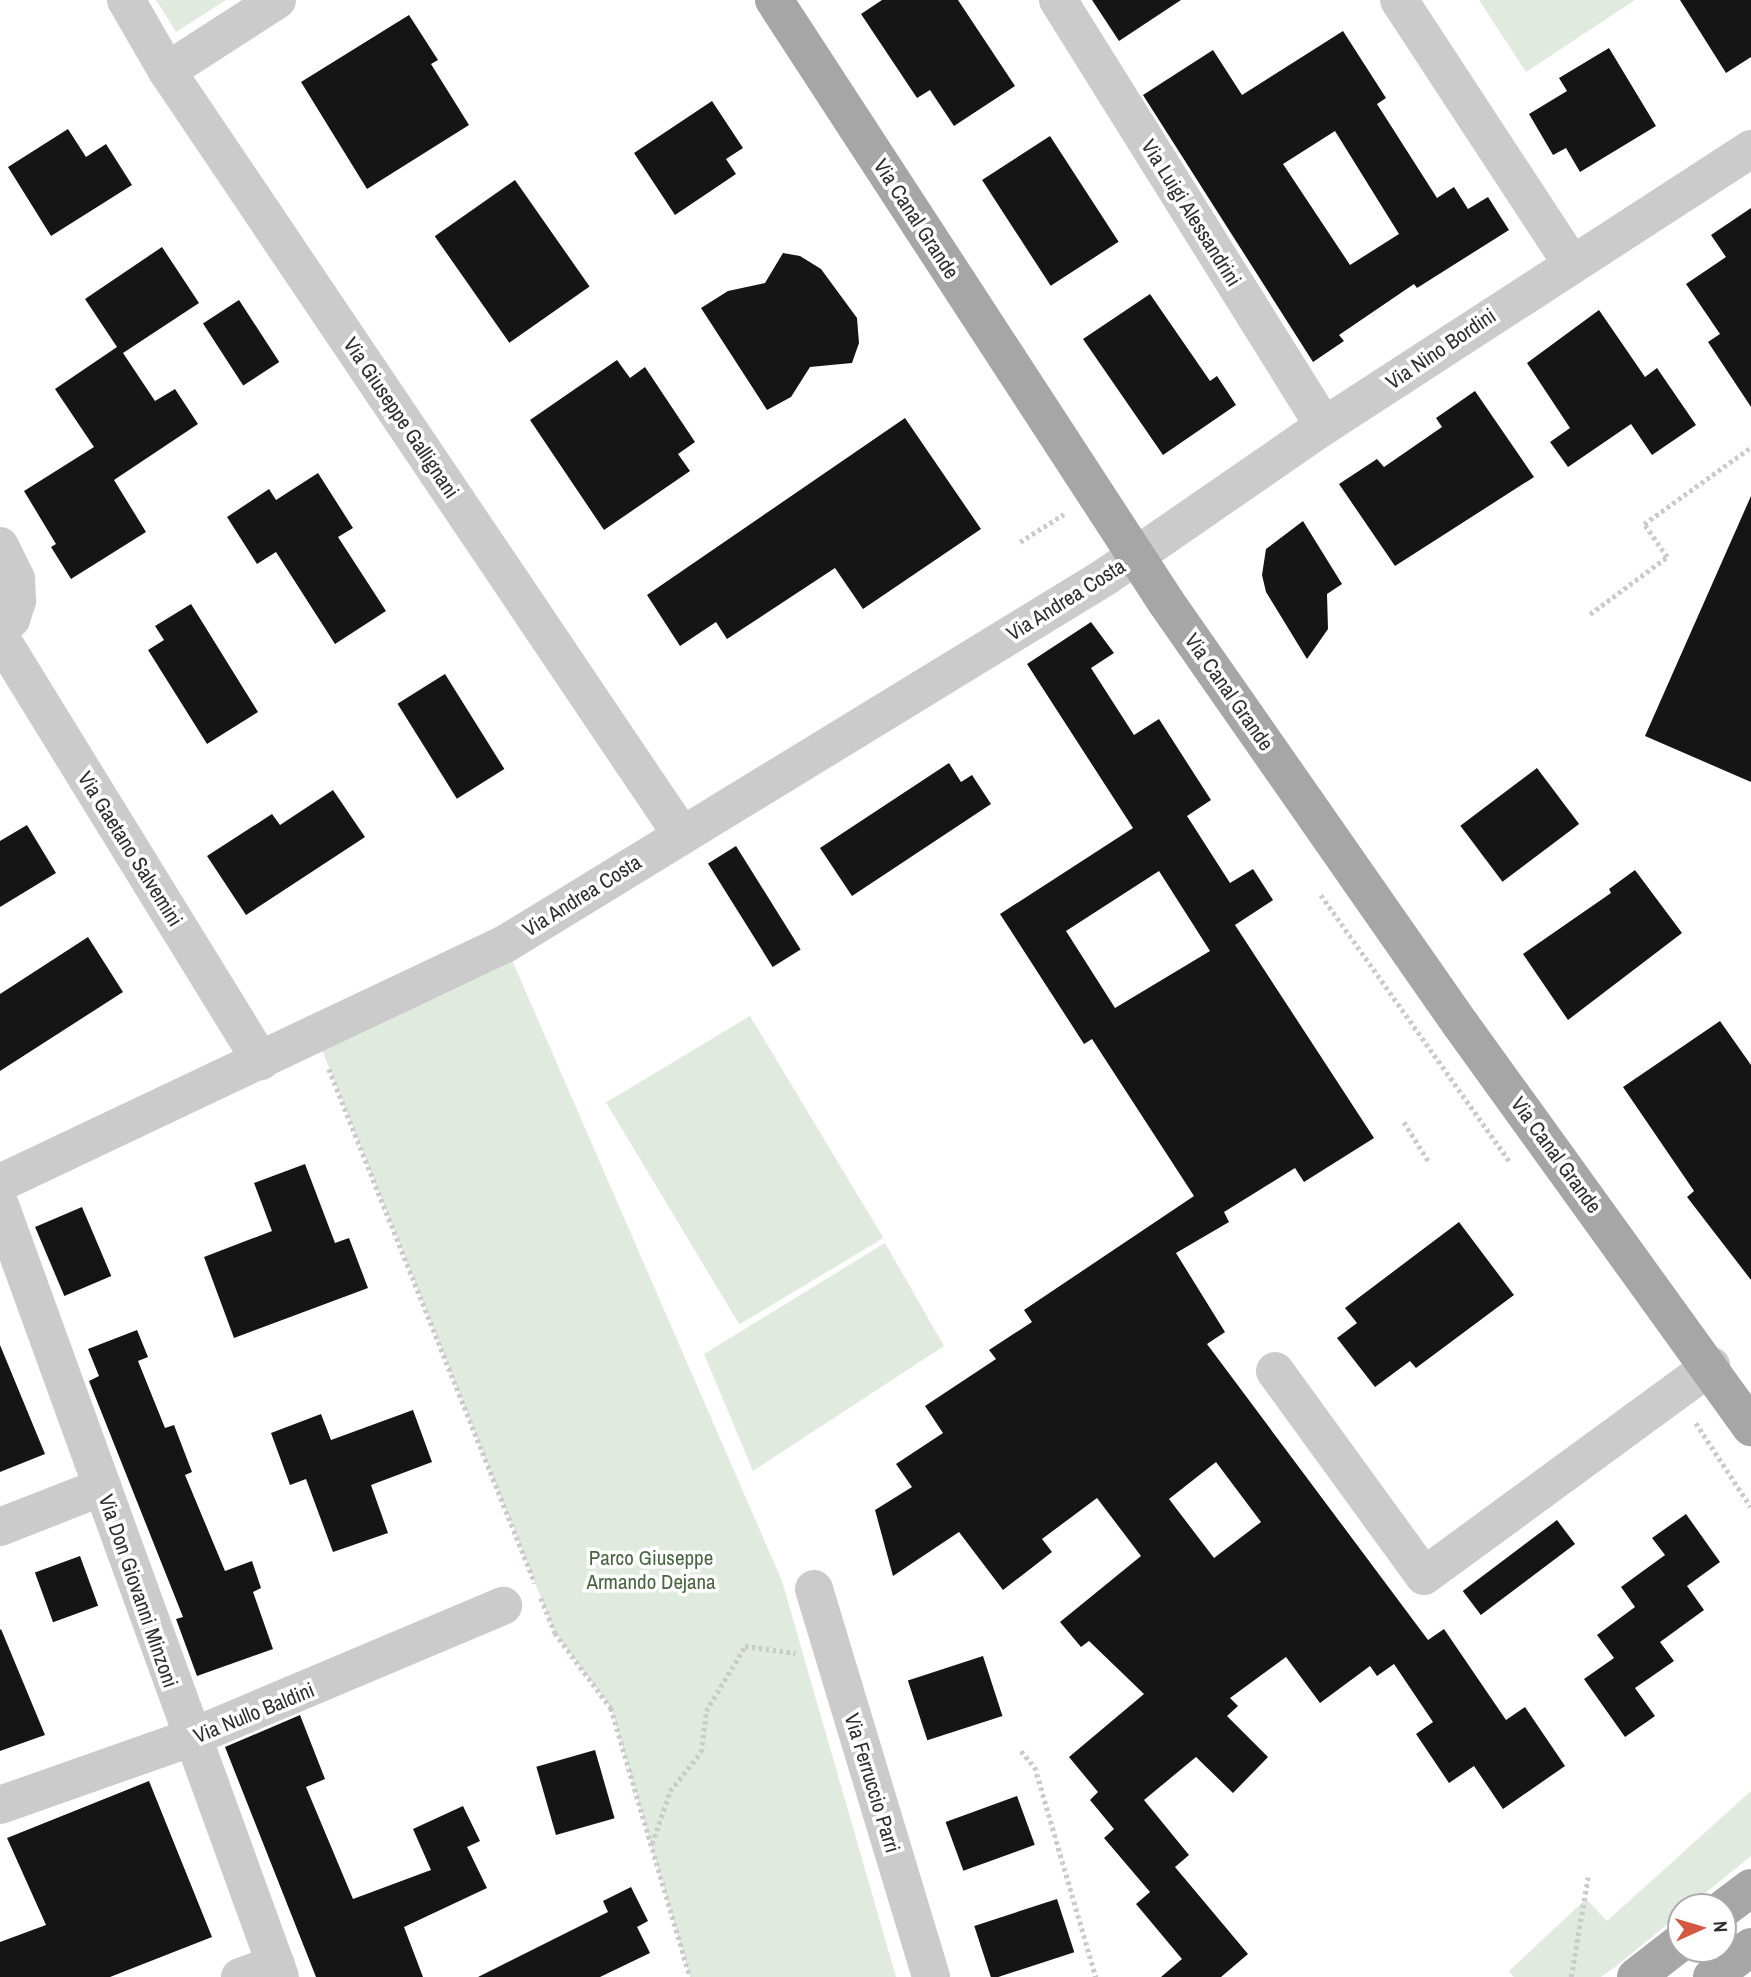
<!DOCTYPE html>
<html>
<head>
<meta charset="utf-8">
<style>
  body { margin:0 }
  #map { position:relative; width:1751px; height:1977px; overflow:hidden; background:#fff; font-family:"Archivo Narrow",sans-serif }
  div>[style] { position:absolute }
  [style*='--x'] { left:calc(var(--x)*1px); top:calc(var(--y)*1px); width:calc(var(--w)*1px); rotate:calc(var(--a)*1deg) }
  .green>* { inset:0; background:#e1eade; transform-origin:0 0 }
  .building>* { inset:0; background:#151515; transform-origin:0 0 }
  .path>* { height:4.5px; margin-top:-2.25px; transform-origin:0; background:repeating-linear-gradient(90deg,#cbcbcb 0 3.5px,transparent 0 7px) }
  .minor>* { height:38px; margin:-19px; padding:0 19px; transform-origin:19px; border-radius:19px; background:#cbcbcb }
  .primary>* { height:38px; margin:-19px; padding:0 19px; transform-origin:19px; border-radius:19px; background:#a6a6a6 }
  span { translate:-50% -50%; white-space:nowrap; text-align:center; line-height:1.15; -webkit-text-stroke:7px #fff; paint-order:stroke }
  .street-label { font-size:21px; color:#2e2e2e }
  .park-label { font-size:21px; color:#496640 }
  .north { position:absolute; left:1667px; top:1893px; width:70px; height:70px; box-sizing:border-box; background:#fff; border:2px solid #ababab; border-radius:50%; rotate:86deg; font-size:19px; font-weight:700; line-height:28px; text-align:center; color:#2e2e2e }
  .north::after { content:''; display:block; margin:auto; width:24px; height:32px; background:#d45942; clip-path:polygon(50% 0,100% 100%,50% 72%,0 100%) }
</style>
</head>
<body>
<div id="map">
  <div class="green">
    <div style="clip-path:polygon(156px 0,226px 0,176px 32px)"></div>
    <div style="clip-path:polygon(1479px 0,1635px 0,1526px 72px)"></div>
    <div style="clip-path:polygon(505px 944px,782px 1581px,896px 1977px,690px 1977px,611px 1708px,555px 1633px,316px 1035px)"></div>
    <div style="left:750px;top:1016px;width:259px;height:168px;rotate:59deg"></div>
    <div style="clip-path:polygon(885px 1243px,944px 1346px,753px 1471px,704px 1354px)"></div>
    <div style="clip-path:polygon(1751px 1791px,1751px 1856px,1688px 1907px,1681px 1907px,1681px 1913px,1615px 1967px,1601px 1977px,1514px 1977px,1509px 1971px,1586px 1899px,1607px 1921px)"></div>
  </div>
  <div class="building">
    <div style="clip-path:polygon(882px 0,958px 0,1015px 86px,954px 126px,930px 90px,917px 98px,861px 14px)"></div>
    <div style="clip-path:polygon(1092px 0,1181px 0,1119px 41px)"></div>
    <div style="clip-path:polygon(1680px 0,1751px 0,1751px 57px,1726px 73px)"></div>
    <div style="clip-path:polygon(409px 15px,438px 60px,431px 64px,469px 125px,367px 189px,301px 82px)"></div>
    <div style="clip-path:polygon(evenodd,1343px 31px,1386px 98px,1377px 104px,1437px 198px,1454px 187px,1468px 209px,1488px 197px,1509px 230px,1417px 288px,1414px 284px,1339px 335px,1344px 341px,1313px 362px,1143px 95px,1213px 50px,1242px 95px,1343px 31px,1335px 131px,1399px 234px,1350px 265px,1283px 164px,1335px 131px)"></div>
    <div style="clip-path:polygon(1609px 48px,1656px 126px,1580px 172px,1566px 148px,1553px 155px,1529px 114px,1567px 91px,1559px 78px)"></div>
    <div style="clip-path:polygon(712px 101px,743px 148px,726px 159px,736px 174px,675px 215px,634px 153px)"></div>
    <div style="clip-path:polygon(68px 129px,86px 157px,106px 144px,132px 185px,51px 236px,8px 167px)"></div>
    <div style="left:1050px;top:136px;width:126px;height:81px;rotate:57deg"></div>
    <div style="left:515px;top:180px;width:130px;height:98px;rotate:55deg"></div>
    <div style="clip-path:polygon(1751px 208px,1751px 407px,1708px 342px,1720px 334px,1686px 284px,1726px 257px,1711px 235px)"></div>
    <div style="clip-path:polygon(162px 247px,199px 303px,123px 353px,155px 401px,175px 389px,198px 424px,114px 480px,146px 532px,71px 579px,51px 547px,56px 544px,24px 491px,94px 447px,55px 389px,117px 347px,85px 299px)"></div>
    <div style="clip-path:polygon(783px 253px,800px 256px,821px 269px,857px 318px,859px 343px,852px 363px,810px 367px,791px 397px,767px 410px,701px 308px,728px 291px,765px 283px)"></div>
    <div style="clip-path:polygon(1150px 294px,1210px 381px,1217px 376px,1236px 405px,1163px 455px,1083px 339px)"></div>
    <div style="left:239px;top:300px;width:74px;height:43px;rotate:57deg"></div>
    <div style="clip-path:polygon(1599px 310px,1645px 377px,1657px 368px,1696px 425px,1652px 455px,1631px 424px,1568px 467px,1550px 442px,1570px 428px,1527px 363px)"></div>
    <div style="clip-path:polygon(617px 360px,630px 378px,645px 367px,695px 442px,678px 454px,690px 471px,604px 530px,530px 420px)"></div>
    <div style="clip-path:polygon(1475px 391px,1534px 477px,1395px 566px,1339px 484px,1377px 459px,1384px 467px,1442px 427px,1436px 418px)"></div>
    <div style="clip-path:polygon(905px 418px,981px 529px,863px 609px,835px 568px,727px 639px,716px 622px,680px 646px,647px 595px)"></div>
    <div style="clip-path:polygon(318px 473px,353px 528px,338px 537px,386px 611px,335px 644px,276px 552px,257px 564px,227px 517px,269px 489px,276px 500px)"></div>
    <div style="clip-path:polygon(1751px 496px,1751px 782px,1645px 736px)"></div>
    <div style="clip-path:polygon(1303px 521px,1342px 584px,1327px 594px,1328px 629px,1307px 659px,1266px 592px,1262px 575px,1266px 549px)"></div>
    <div style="clip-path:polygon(191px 604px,258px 712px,207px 744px,148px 650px,164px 640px,155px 626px)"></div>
    <div style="clip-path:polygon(evenodd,1091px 622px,1114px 653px,1091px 668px,1134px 735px,1159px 719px,1211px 800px,1187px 816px,1230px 883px,1253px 869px,1273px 900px,1235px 925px,1374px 1138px,1304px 1182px,1295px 1168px,1224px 1212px,1229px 1222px,1176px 1253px,1225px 1332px,1207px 1344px,1428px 1640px,1444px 1629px,1506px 1720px,1525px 1707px,1565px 1766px,1503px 1809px,1474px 1766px,1449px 1783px,1416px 1734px,1433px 1722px,1394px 1664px,1377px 1676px,1370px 1666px,1320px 1703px,1286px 1657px,1230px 1698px,1238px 1706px,1227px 1716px,1268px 1757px,1233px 1793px,1196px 1757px,1144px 1800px,1189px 1855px,1175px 1867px,1248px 1954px,1221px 1977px,1161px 1977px,1182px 1959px,1136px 1904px,1150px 1892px,1104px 1838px,1114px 1829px,1090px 1800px,1098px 1792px,1069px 1757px,1144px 1694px,1089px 1641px,1081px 1647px,1060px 1622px,1141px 1556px,1097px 1498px,1042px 1539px,1052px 1552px,1003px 1590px,959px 1532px,893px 1576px,875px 1510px,912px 1487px,896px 1464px,943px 1433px,925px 1406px,996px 1359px,989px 1350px,1032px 1322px,1024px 1310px,1194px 1196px,1092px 1039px,1084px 1044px,1000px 914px,1133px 828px,1027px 664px,1091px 622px,1159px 871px,1210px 951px,1115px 1008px,1066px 931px,1159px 871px,1091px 622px,1216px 1462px,1261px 1522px,1214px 1558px,1169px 1499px,1216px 1462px)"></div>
    <div style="left:445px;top:674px;width:112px;height:56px;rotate:58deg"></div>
    <div style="clip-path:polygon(949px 763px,961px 782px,972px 775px,991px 804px,852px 896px,820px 848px)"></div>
    <div style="left:1537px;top:768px;width:70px;height:96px;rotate:53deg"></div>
    <div style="clip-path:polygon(333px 790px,365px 837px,246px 915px,207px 856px,272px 814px,280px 825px)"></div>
    <div style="clip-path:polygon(27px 825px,56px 873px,0 907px,0 841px)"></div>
    <div style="left:736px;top:846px;width:122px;height:33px;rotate:58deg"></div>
    <div style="clip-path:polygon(1635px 870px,1682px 933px,1568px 1020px,1523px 954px,1611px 893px,1609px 889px)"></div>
    <div style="clip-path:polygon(88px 937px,123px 992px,0 1071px,0 994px)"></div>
    <div style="clip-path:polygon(1720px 1021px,1751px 1065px,1751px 1280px,1687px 1197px,1694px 1191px,1623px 1087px)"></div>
    <div style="clip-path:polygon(305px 1164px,335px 1243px,349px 1238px,368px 1288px,234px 1338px,204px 1257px,272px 1231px,254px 1183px)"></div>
    <div style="left:82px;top:1207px;width:75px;height:51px;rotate:67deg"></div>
    <div style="clip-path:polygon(1459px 1222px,1514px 1295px,1416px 1368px,1410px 1361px,1375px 1387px,1337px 1338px,1357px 1323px,1345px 1308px)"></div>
    <div style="clip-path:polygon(137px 1330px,148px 1357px,138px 1361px,165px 1428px,174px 1425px,192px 1472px,185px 1475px,225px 1571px,252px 1561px,261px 1588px,253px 1592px,273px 1649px,197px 1676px,176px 1619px,183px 1617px,89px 1381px,99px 1376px,88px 1349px)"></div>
    <div style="clip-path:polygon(0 1345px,45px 1454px,0 1472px)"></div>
    <div style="clip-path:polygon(413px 1410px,432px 1462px,371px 1485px,388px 1533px,333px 1552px,306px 1479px,290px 1485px,271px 1433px,321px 1414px,331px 1440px)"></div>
    <div style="clip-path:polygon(1686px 1514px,1720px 1562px,1687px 1586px,1704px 1610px,1660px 1642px,1674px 1661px,1635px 1688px,1655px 1716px,1625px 1737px,1584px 1679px,1614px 1658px,1597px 1635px,1635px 1607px,1621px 1587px,1665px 1555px,1652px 1538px)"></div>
    <div style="left:1557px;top:1520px;width:30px;height:118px;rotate:53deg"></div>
    <div style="left:80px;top:1556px;width:53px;height:48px;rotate:70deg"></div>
    <div style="clip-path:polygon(1px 1629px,45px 1735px,0 1751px,0 1630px)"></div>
    <div style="left:983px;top:1656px;width:63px;height:79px;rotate:72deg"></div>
    <div style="clip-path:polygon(300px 1715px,325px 1779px,306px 1787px,353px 1899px,431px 1870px,413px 1829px,463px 1806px,480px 1841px,467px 1847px,487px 1888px,404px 1927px,423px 1977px,316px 1977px,225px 1747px)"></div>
    <div style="left:595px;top:1750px;width:71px;height:61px;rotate:74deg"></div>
    <div style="clip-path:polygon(149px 1781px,212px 1937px,110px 1977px,0 1977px,0 1942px,46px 1925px,7px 1838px)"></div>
    <div style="left:1017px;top:1796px;width:52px;height:76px;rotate:70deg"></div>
    <div style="clip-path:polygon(631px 1887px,648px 1921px,637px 1927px,650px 1953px,600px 1977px,478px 1977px,608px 1912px,603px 1901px)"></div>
    <div style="left:1057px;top:1899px;width:56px;height:87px;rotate:72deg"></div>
  </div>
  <div class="path">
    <div style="--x:1020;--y:542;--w:52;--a:-32.5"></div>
    <div style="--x:1590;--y:614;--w:96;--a:-36.5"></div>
    <div style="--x:1667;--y:557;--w:40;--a:-124.9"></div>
    <div style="--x:1644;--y:524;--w:132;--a:-35.7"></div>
    <div style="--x:1321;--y:895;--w:327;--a:54.7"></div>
    <div style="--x:329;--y:1069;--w:554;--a:68.16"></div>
    <div style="--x:1404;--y:1122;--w:47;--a:58"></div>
    <div style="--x:1696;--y:1423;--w:100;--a:56.8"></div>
    <div style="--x:541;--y:1598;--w:38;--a:68"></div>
    <div style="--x:555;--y:1633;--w:94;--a:53.3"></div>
    <div style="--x:611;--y:1708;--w:280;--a:73.6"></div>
    <div style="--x:1021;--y:1751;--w:21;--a:49"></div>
    <div style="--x:1035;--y:1767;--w:219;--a:73.8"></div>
    <div style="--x:652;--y:1844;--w:56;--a:-71.2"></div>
    <div style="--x:670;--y:1791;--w:50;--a:-51.5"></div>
    <div style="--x:701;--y:1752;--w:41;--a:-83"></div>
    <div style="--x:706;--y:1711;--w:76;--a:-59"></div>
    <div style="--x:745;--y:1646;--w:51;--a:7.8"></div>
    <div style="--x:1571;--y:1977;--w:101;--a:-80.4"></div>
  </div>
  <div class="minor">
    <div style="--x:126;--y:0;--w:82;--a:60"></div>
    <div style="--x:167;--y:71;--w:920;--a:56.03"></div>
    <div style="--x:1058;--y:0;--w:502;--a:58.02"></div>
    <div style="--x:1399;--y:0;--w:314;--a:56.8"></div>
    <div style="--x:167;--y:71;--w:131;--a:-32.8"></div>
    <div style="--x:0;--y:546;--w:37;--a:64"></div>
    <div style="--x:16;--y:579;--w:22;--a:87"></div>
    <div style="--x:17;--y:601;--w:19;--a:108"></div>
    <div style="--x:11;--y:619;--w:15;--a:138"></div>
    <div style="--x:0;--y:637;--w:498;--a:58.4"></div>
    <div style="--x:0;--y:1183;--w:559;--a:-25.33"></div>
    <div style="--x:505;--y:944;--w:703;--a:-31.45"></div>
    <div style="--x:1105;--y:577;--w:266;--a:-34.6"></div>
    <div style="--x:1324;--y:426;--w:509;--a:-32.97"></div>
    <div style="--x:0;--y:1205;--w:821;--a:70.06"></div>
    <div style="--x:1275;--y:1371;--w:253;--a:54"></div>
    <div style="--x:1424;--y:1576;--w:356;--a:-36.2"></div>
    <div style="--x:0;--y:1527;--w:110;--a:-21.4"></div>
    <div style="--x:814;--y:1589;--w:405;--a:73.2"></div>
    <div style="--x:0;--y:1805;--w:201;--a:-19.4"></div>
    <div style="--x:190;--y:1738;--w:340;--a:-22.9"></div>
    <div style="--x:240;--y:1977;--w:38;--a:-20"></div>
  </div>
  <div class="primary">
    <div style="--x:774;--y:0;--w:718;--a:56.93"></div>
    <div style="--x:1166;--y:602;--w:516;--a:55.11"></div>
    <div style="--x:1461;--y:1025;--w:496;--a:54.2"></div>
    <div style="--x:1723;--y:1909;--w:35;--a:-37"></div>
    <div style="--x:1636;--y:1977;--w:57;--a:-37.9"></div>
    <div style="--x:1712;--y:1977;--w:49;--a:-37.6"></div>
  </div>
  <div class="street-label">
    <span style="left:1191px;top:213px;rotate:58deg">Via Luigi Alessandrini</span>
    <span style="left:916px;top:219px;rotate:57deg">Via Canal Grande</span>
    <span style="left:1441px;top:349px;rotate:-34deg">Via Nino Bordini</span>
    <span style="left:401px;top:418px;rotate:56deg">Via Giuseppe Gallignani</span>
    <span style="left:1066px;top:600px;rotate:-32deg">Via Andrea Costa</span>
    <span style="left:1229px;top:692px;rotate:55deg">Via Canal Grande</span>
    <span style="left:130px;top:849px;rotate:58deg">Via Gaetano Salvemini</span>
    <span style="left:582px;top:896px;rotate:-32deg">Via Andrea Costa</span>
    <span style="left:1556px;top:1155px;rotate:54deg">Via Canal Grande</span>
    <span style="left:138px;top:1591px;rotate:71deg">Via Don Giovanni Minzoni</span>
    <span style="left:254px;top:1713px;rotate:-22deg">Via Nullo Baldini</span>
    <span style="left:872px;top:1783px;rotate:73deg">Via Ferruccio Parri</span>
  </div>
  <div class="park-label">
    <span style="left:651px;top:1570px">Parco Giuseppe<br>Armando Dejana</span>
  </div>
  <div class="north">N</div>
</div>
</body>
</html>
